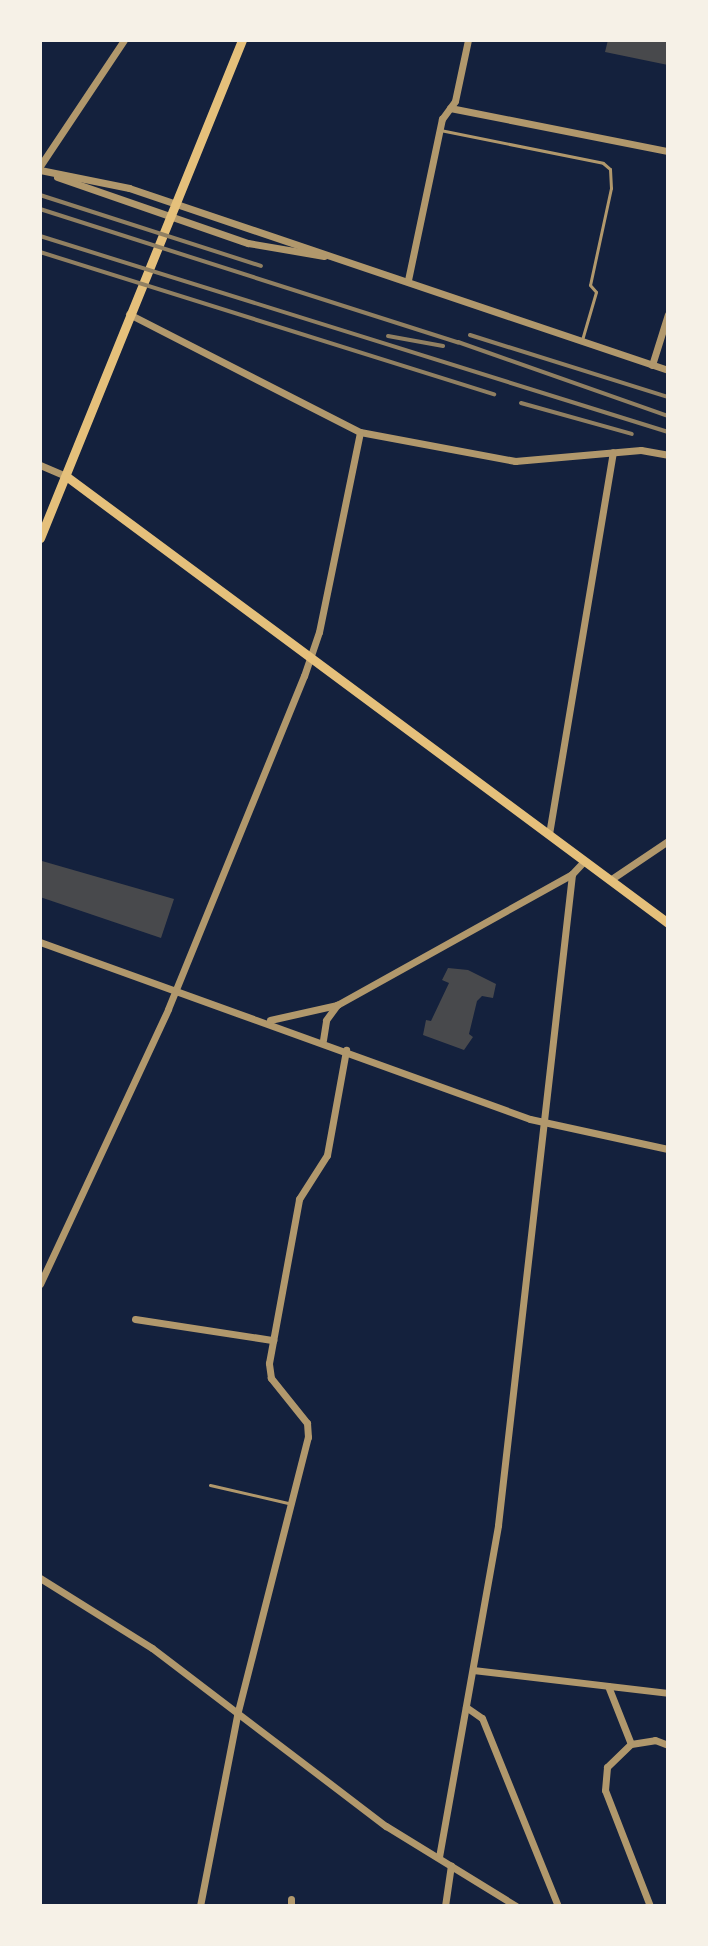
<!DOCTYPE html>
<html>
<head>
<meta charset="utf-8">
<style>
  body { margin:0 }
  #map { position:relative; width:708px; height:1946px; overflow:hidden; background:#14213d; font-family:"Work Sans",sans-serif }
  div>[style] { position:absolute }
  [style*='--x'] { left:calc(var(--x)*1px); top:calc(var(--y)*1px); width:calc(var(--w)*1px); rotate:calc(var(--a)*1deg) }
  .building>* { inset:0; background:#48494c }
  .service>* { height:3px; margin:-1.5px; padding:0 1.5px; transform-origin:1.5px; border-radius:1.5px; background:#b1986c }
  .minor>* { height:7px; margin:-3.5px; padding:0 3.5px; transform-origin:3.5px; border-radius:3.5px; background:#b1986c }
  .secondary>* { height:9px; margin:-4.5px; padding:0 4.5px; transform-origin:4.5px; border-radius:4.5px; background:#e5c07b }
  .rail>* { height:4px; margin:-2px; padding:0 2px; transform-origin:2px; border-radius:2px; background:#918062 }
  span { translate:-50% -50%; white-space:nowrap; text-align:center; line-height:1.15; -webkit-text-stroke:6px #f6f1e7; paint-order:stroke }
  .frame { position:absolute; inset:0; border:42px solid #f6f1e7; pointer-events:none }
</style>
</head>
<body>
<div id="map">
  <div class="building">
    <div style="clip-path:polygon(608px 40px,668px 40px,668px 65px,605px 52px)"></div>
    <div style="clip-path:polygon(42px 861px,174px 899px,161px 938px,40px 897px)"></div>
    <div style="clip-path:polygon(448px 968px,468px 970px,496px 984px,493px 998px,482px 996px,477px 1001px,469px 1034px,473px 1037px,464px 1050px,423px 1035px,426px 1020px,431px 1021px,449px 983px,442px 980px)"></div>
  </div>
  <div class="service">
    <div style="--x:440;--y:130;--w:166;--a:11.4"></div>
    <div style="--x:603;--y:163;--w:9;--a:41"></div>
    <div style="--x:610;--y:169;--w:19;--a:87"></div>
    <div style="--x:611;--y:188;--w:99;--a:102.2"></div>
    <div style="--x:590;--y:285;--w:9;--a:49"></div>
    <div style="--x:596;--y:292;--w:50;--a:106.3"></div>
    <div style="--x:210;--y:1485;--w:80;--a:13"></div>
  </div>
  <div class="minor">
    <div style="--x:450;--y:108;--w:222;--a:11.2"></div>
    <div style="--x:40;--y:166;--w:151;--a:-56.3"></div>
    <div style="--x:40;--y:170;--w:91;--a:11.4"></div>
    <div style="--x:129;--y:188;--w:569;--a:18.66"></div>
    <div style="--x:57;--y:177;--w:202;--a:19.1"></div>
    <div style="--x:248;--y:243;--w:77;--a:9.7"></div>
    <div style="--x:408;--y:280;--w:165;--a:-78.1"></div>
    <div style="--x:442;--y:119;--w:22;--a:-54"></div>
    <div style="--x:455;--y:101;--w:62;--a:-78"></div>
    <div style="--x:129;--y:314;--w:259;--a:27.1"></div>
    <div style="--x:360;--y:432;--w:158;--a:10.6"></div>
    <div style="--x:515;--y:461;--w:126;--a:-5"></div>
    <div style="--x:641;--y:450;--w:27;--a:10"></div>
    <div style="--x:652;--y:365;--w:53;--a:-72.6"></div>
    <div style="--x:40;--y:465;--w:28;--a:23"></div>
    <div style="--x:549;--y:834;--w:387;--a:-80.5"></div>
    <div style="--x:610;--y:880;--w:70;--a:-33.9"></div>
    <div style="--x:40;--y:942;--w:521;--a:19.86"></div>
    <div style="--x:530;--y:1119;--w:141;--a:12.3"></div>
    <div style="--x:270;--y:1020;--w:69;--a:-12.6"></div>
    <div style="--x:337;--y:1005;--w:269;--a:-29.1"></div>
    <div style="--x:323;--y:1040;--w:20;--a:-81"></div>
    <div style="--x:326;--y:1020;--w:19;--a:-54"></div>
    <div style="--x:40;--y:1284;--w:303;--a:-65"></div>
    <div style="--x:168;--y:1009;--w:360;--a:-67.8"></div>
    <div style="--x:304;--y:676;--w:46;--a:-71.2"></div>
    <div style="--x:319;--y:632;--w:204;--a:-78.4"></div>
    <div style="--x:135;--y:1319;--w:140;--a:8.7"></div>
    <div style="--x:40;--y:1578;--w:132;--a:32"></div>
    <div style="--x:152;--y:1648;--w:294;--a:37.3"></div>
    <div style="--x:386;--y:1826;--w:153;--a:31.6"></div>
    <div style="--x:473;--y:1670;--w:196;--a:6.7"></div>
    <div style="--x:608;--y:1686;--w:62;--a:68.4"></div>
    <div style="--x:466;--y:1707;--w:19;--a:35"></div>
    <div style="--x:482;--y:1718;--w:203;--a:68"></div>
    <div style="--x:439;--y:1857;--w:337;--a:-79.9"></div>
    <div style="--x:498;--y:1525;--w:655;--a:-83.51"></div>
    <div style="--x:572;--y:874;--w:18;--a:-47"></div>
    <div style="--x:200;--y:1906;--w:195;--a:-79"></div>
    <div style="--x:237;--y:1715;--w:287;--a:-75.7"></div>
    <div style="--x:308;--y:1437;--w:14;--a:-94"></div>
    <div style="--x:307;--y:1423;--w:58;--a:-128.7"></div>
    <div style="--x:271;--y:1378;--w:15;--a:-98"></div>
    <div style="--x:269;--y:1363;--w:167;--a:-79.6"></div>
    <div style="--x:299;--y:1199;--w:52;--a:-57.5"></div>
    <div style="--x:327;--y:1155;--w:107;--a:-79.7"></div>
    <div style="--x:291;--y:1906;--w:7;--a:-90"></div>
    <div style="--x:445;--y:1906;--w:41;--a:-81.7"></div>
    <div style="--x:650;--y:1906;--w:124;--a:-111.2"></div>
    <div style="--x:605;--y:1790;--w:23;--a:-85"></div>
    <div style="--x:607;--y:1767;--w:33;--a:-44"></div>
    <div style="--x:631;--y:1744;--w:24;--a:-9"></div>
    <div style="--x:655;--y:1740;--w:14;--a:21"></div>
  </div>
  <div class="secondary">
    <div style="--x:66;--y:476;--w:750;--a:36.59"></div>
    <div style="--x:40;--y:538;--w:537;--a:-67.92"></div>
  </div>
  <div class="rail">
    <div style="--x:40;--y:195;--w:232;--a:17.8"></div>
    <div style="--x:40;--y:209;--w:439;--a:17.7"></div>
    <div style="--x:458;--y:342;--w:223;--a:19.4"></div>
    <div style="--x:40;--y:236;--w:658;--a:17.33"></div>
    <div style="--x:40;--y:252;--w:476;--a:17.4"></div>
    <div style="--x:470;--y:335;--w:207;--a:17.4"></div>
    <div style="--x:388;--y:336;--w:56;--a:10.3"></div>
    <div style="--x:521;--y:403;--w:115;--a:15.6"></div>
  </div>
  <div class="frame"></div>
</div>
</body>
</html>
